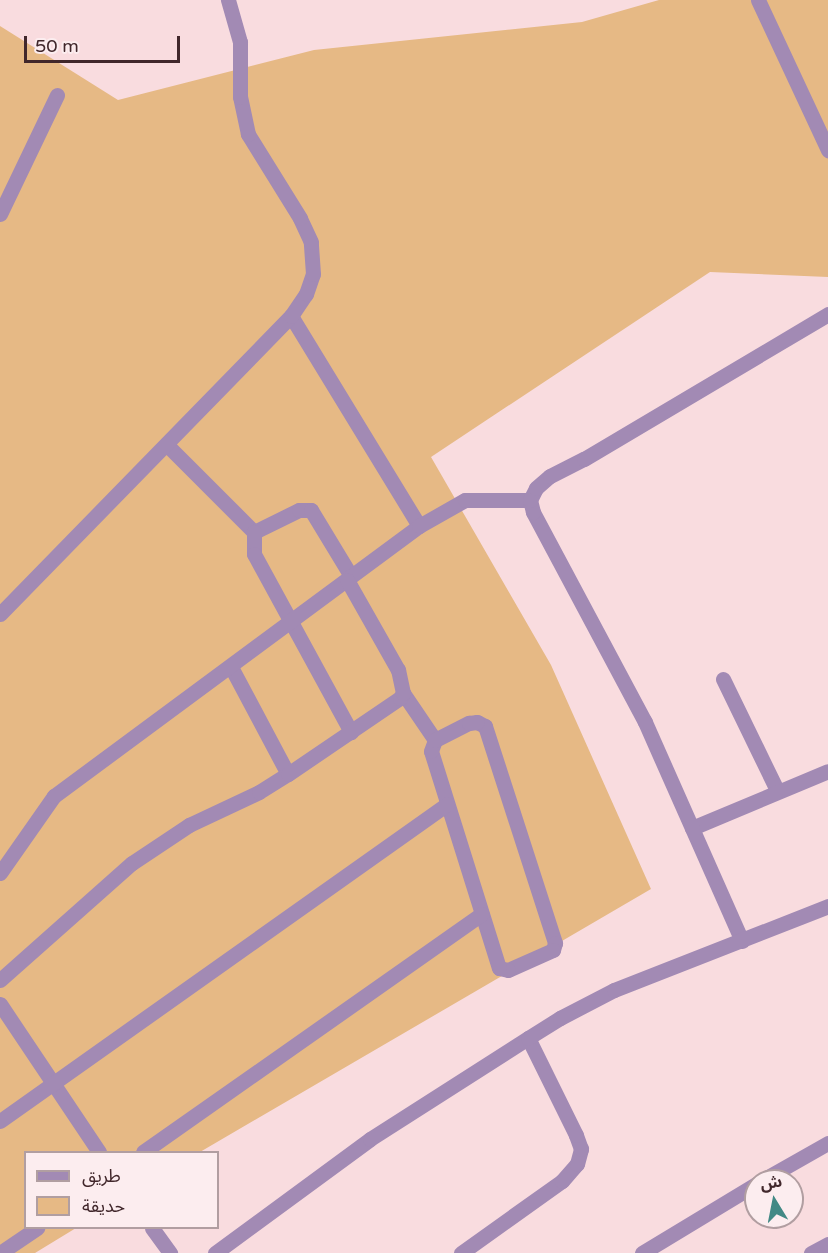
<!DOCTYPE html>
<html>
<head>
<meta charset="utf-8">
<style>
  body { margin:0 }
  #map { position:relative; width:828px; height:1253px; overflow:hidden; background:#f9dcdf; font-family:"Varela Round","Noto Sans Arabic",sans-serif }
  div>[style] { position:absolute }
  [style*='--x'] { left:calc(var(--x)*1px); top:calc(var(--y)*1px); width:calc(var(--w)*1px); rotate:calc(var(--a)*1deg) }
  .green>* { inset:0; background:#e6b985 }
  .street>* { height:15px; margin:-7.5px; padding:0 7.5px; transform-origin:7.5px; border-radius:7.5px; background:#a28ab4 }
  span { translate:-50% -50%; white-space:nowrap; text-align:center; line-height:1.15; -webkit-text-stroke:4.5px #fcedef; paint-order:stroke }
  .legend { position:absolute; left:24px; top:1151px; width:195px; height:78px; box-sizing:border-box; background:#fcedef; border:2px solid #b19ea1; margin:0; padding:8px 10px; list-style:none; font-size:18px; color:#41272b }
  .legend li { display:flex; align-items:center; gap:12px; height:30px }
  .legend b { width:30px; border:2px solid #b19ea1 }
  .north { position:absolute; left:744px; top:1169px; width:60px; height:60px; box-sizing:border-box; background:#fcedef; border:2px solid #b19ea1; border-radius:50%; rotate:350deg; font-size:16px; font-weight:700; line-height:24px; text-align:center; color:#41272b }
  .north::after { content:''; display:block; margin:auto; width:21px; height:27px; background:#428985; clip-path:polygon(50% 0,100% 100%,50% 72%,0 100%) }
  .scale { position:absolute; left:24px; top:36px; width:156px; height:27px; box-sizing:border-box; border:3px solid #41272b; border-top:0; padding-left:8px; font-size:18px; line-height:21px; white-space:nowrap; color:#41272b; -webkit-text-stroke:4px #fcedef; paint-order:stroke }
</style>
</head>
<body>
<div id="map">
  <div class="green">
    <div style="clip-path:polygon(659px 0,828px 0,828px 277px,710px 272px,431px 457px,551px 665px,651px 889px,200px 1152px,26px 1152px,26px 1228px,76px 1228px,35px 1253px,0 1253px,0 26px,118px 100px,314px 50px,582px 22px)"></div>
  </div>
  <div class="street">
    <div style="--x:758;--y:0;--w:166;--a:65"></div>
    <div style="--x:0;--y:214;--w:132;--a:-64.4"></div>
    <div style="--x:291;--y:316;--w:246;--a:58.6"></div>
    <div style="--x:167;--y:445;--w:123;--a:45"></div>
    <div style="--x:254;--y:532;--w:50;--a:-26.1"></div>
    <div style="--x:299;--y:510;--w:12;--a:0"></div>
    <div style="--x:311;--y:510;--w:77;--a:58.8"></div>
    <div style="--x:254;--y:532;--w:22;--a:90"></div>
    <div style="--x:254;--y:554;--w:203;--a:61.4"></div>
    <div style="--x:0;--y:614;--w:417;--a:-45.7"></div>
    <div style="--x:291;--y:316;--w:27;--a:-56"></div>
    <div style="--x:306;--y:294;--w:21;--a:-71"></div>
    <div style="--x:313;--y:274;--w:32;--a:-94"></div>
    <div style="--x:311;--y:242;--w:26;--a:-115"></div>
    <div style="--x:300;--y:218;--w:99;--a:-121.8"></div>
    <div style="--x:248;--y:134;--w:38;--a:-102"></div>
    <div style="--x:240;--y:97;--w:55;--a:-90"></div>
    <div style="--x:240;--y:42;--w:44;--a:-105.9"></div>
    <div style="--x:231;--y:667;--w:121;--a:62"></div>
    <div style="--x:723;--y:679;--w:123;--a:64.1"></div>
    <div style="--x:403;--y:693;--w:57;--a:55.8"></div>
    <div style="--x:477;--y:722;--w:9;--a:27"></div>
    <div style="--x:485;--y:726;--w:228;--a:72.1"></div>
    <div style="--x:555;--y:943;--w:7;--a:106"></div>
    <div style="--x:553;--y:950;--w:49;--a:156"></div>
    <div style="--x:508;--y:970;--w:9;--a:-167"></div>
    <div style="--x:499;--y:968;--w:227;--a:-107.4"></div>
    <div style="--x:431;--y:751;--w:12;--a:-70"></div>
    <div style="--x:435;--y:740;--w:38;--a:-27"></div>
    <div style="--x:469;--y:723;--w:8;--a:-7"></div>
    <div style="--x:692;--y:828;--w:147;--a:-22.7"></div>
    <div style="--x:0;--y:873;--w:94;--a:-55"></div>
    <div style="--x:54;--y:796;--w:454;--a:-36.5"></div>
    <div style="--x:419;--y:526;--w:53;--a:-29.5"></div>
    <div style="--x:465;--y:500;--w:65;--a:0"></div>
    <div style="--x:742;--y:941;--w:240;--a:-113.9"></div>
    <div style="--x:645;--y:722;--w:238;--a:-118.1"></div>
    <div style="--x:533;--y:512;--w:12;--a:-104"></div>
    <div style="--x:530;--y:500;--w:13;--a:-63"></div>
    <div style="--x:536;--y:488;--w:18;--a:-41"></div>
    <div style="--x:550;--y:476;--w:38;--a:-27"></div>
    <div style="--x:584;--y:459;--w:284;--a:-30.7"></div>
    <div style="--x:0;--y:980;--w:176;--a:-41.6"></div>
    <div style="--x:132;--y:863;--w:69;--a:-33.7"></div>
    <div style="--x:189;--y:825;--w:77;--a:-25.2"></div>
    <div style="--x:259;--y:792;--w:34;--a:-32"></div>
    <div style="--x:288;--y:774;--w:135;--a:-34.2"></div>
    <div style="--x:400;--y:698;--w:6;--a:-59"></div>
    <div style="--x:403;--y:693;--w:24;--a:-102"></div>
    <div style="--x:398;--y:670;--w:103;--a:-119.5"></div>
    <div style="--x:0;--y:1004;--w:178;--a:56.2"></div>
    <div style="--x:0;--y:1121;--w:548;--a:-35.34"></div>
    <div style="--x:143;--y:1152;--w:414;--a:-35.1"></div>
    <div style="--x:761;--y:1181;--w:77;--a:-29.6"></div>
    <div style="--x:152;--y:1228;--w:31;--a:54"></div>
    <div style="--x:0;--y:1253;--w:45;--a:-34"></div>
    <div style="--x:215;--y:1253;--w:192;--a:-36.3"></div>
    <div style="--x:370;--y:1139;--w:188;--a:-32.6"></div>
    <div style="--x:461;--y:1253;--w:124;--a:-35.5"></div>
    <div style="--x:562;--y:1181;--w:23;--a:-49"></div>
    <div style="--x:577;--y:1164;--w:16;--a:-75"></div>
    <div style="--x:581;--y:1149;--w:15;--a:-110"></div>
    <div style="--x:576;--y:1135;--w:108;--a:-116.3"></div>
    <div style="--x:528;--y:1038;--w:38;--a:-32"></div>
    <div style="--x:560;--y:1018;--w:61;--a:-27.4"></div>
    <div style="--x:614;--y:990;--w:230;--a:-21.4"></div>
    <div style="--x:642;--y:1253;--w:133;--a:-31.2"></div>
    <div style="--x:811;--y:1253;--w:19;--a:-28"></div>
  </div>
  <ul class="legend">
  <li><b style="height:8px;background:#a28ab4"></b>طريق</li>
  <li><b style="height:16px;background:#e6b985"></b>حديقة</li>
  </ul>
  <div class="north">ش</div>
  <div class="scale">50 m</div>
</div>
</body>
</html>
